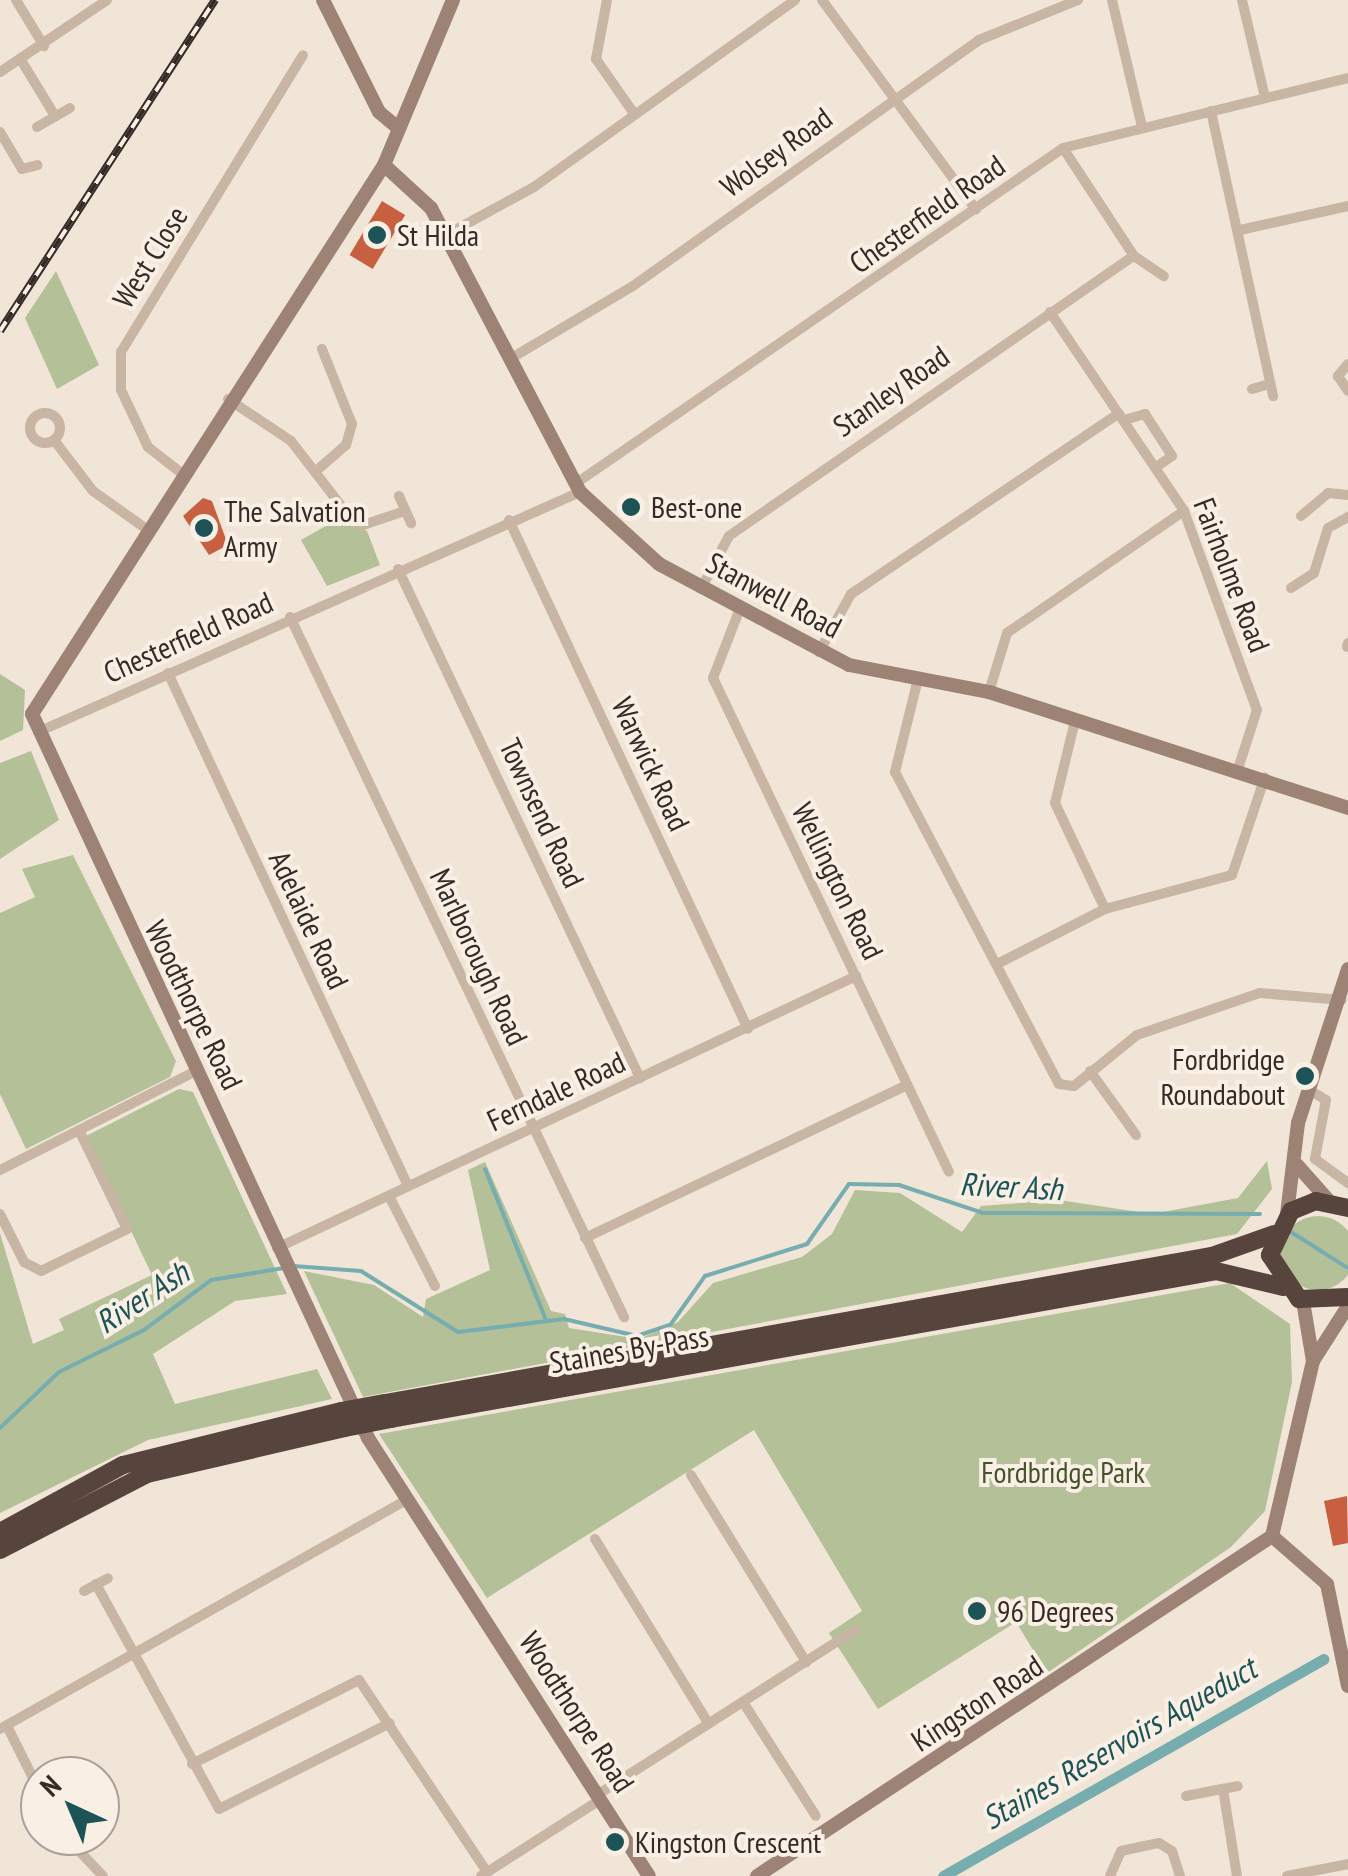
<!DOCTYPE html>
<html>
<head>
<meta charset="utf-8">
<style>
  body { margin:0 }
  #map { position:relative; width:1348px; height:1876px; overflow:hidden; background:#f1e5d8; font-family:"PT Sans Narrow",sans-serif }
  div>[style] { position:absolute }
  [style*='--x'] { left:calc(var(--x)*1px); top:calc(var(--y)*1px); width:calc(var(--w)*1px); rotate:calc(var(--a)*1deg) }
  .green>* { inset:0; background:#b3c098 }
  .round { border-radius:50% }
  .stream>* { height:4px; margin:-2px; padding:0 2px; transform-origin:2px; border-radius:2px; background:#77adaf }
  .canal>* { height:11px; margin:-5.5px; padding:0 5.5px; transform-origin:5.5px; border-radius:5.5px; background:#77adaf }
  .building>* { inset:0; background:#c75f40; transform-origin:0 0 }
  .street>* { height:10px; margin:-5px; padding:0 5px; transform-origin:5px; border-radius:5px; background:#c9b5a4 }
  .street>.ring { margin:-5px; padding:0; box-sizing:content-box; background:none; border:10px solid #c9b5a4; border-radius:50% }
  .secondary>* { height:14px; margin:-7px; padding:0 7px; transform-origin:7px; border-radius:7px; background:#9d8376 }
  .highway>* { height:18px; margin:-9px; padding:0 9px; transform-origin:9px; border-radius:9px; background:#56443d }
  .rail>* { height:8px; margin-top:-4px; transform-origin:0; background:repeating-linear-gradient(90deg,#f9efe5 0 11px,#352a26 0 22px); box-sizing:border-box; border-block:2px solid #352a26 }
  .highway-bridge>* { height:18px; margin:-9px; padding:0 9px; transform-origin:9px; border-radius:9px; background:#56443d }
  .dots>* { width:28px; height:28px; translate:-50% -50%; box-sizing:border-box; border:5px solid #f9efe5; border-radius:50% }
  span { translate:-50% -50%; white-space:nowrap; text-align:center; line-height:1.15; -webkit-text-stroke:8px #f9efe5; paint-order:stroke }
  .street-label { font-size:30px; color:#352a26 }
  .poi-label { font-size:30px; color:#352a26 }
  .left { translate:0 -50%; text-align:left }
  .right { translate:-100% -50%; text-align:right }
  .park-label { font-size:30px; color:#45532a }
  .water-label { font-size:32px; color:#1b5356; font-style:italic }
  .north { position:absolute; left:20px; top:1756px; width:100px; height:100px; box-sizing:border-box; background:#f9efe5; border:2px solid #aba099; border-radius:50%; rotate:316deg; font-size:28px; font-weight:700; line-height:40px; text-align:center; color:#352a26 }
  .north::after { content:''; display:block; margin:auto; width:35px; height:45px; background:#1b5356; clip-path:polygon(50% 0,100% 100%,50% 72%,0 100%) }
</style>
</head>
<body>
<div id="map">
  <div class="green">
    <div style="clip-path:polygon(56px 271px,99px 365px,57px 389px,25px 318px)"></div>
    <div style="clip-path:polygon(338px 519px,367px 531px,380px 565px,327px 586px,301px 540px)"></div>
    <div style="clip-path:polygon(0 674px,25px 690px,23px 730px,0 741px)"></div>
    <div style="clip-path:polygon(31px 751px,59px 820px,0 859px,0 763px)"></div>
    <div style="clip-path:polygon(73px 855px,176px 1061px,170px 1077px,26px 1149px,0 1094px,0 913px,35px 897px,22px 869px)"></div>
    <div style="clip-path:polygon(179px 1089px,193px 1092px,287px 1294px,235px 1301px,153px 1354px,175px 1404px,317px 1369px,332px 1399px,148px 1440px,0 1513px,0 1233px,33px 1344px,64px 1330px,59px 1319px,152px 1275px,86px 1136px)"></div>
    <div style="clip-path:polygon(1267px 1161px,1272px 1189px,1237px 1234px,363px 1397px,304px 1271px,374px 1285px,423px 1317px,426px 1299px,490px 1270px,468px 1170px,485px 1162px,551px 1311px,565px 1314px,569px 1328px,639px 1339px,678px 1322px,713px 1283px,802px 1257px,832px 1234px,855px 1190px,900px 1193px,962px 1232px,981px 1206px,1059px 1200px,1152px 1214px,1238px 1198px)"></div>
    <div class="round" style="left:1281px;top:1216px;width:74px;height:74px"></div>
    <div style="clip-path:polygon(1230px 1283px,1290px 1324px,1292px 1382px,1265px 1511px,1231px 1547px,1047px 1673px,1016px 1622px,878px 1709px,829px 1633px,862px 1611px,754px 1430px,487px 1598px,379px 1434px)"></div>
  </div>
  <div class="stream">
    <div style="--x:485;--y:1169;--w:163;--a:68"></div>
    <div style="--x:1291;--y:1232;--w:67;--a:32.3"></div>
    <div style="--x:293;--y:1266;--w:68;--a:4.2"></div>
    <div style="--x:361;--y:1271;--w:115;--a:32.2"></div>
    <div style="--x:458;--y:1332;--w:107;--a:-7"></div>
    <div style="--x:564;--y:1319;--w:75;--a:13.1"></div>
    <div style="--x:637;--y:1336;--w:36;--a:-19"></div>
    <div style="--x:671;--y:1324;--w:59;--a:-54.7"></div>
    <div style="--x:705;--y:1276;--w:107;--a:-17.4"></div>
    <div style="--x:807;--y:1244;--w:73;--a:-55"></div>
    <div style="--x:849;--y:1184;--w:50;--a:1.1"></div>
    <div style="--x:899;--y:1185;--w:89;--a:18.4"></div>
    <div style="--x:983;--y:1213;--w:277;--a:0.2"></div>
    <div style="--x:0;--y:1428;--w:81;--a:-43.5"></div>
    <div style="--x:59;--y:1372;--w:95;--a:-26.3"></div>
    <div style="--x:144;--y:1330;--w:84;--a:-36.7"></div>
    <div style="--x:211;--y:1280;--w:74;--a:-9.3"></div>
  </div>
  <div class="canal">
    <div style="--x:943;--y:1876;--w:438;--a:-29.7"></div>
  </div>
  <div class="building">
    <div style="left:382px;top:201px;width:27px;height:63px;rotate:31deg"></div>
    <div style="clip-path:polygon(203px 498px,212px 501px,228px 545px,209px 555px,183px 516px)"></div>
    <div style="clip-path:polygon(1347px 1496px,1348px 1543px,1333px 1546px,1324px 1501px)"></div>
  </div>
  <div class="street">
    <div style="--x:16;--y:0;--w:54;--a:58.7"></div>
    <div style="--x:607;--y:0;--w:60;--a:100.6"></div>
    <div style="--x:596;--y:59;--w:68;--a:55.1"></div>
    <div style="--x:822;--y:0;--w:260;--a:53.7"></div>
    <div style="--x:1112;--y:0;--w:130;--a:76.7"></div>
    <div style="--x:1242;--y:0;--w:100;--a:76.7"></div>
    <div style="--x:21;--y:60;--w:66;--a:58.7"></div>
    <div style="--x:0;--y:72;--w:129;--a:-33.9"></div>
    <div style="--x:1211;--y:111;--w:292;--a:77.7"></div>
    <div style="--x:37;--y:127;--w:38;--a:-30"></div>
    <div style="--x:0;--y:132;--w:43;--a:59.3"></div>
    <div style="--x:22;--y:169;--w:16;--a:-14"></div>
    <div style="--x:1240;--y:230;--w:111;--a:-12.5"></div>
    <div style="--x:446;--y:235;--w:100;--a:-28.6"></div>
    <div style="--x:534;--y:187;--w:321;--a:-35.6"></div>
    <div style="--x:1134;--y:256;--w:36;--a:34"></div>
    <div style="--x:1050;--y:312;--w:240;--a:56"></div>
    <div style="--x:1184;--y:511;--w:212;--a:69.9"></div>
    <div style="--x:1257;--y:710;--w:62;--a:107.9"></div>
    <div style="--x:510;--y:359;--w:143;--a:-30.7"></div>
    <div style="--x:633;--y:286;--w:425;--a:-35.4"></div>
    <div style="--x:979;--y:40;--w:107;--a:-22"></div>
    <div style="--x:1348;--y:364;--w:16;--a:130"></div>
    <div style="--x:1338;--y:376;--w:18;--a:56"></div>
    <div style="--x:1252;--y:389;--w:19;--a:-16"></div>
    <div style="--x:228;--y:399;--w:76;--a:33.7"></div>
    <div style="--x:291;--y:441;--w:100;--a:52.3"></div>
    <div style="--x:352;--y:520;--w:12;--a:24"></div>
    <div style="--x:363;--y:525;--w:44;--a:-18.4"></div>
    <div class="ring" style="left:30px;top:413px;width:20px;height:20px"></div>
    <div style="--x:1124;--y:420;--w:22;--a:-16"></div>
    <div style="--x:1145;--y:414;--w:50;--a:57.3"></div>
    <div style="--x:1172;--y:456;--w:19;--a:145"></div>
    <div style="--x:54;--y:440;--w:64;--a:52.6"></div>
    <div style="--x:93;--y:491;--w:64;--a:35.4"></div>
    <div style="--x:316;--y:471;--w:40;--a:-41"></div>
    <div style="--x:346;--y:445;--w:22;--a:-74"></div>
    <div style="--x:352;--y:424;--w:81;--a:-111.8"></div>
    <div style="--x:180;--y:472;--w:41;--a:-142"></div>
    <div style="--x:148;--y:447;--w:63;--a:-115.3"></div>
    <div style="--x:121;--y:390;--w:38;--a:-90"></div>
    <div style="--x:121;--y:352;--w:348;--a:-58.5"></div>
    <div style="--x:575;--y:484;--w:592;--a:-34.55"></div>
    <div style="--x:1063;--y:148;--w:293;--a:-13.8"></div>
    <div style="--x:399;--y:496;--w:30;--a:66"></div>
    <div style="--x:1301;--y:516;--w:35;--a:-40"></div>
    <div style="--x:1328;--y:493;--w:20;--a:6"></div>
    <div style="--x:509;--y:520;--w:562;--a:64.85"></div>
    <div style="--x:398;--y:569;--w:564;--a:64.57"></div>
    <div style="--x:1291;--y:588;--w:27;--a:-33"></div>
    <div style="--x:1314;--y:573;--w:47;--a:-72.7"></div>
    <div style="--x:1328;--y:528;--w:23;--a:-29"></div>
    <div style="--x:701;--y:589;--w:60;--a:-62.2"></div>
    <div style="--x:729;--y:536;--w:492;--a:-34.7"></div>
    <div style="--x:1134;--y:256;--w:129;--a:-123.3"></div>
    <div style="--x:739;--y:611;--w:72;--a:111.2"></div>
    <div style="--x:713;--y:678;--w:547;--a:64.46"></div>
    <div style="--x:290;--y:617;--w:776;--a:64.49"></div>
    <div style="--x:1347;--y:647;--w:4;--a:-76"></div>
    <div style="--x:819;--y:652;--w:66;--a:-61.1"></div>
    <div style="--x:851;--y:594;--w:323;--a:-34"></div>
    <div style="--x:168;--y:673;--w:566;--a:64.93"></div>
    <div style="--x:918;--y:679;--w:96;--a:103.9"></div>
    <div style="--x:895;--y:772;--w:352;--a:62.3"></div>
    <div style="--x:1059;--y:1084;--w:15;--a:8"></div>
    <div style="--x:1074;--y:1086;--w:81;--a:-39"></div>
    <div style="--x:1137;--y:1035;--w:130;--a:-18.9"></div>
    <div style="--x:1260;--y:993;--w:82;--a:4.9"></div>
    <div style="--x:989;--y:692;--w:62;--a:-73"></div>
    <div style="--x:1007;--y:633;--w:215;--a:-34.6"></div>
    <div style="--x:1075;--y:721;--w:84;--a:103.7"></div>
    <div style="--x:1055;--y:803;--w:117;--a:64.7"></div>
    <div style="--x:38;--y:732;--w:593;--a:-23.88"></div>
    <div style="--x:997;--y:964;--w:121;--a:-27"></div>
    <div style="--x:1105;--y:909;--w:131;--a:-15"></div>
    <div style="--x:1232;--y:875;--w:103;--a:-71.4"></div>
    <div style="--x:1090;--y:1071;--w:79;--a:54.3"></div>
    <div style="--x:1311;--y:1091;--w:17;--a:31"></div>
    <div style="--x:1326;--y:1100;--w:60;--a:100.6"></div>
    <div style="--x:1315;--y:1159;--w:41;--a:36"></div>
    <div style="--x:0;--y:1170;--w:220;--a:-26.8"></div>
    <div style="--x:389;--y:1196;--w:101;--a:62.9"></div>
    <div style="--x:0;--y:1214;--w:54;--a:63.4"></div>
    <div style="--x:24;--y:1262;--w:19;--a:28"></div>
    <div style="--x:41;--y:1271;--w:96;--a:-26"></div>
    <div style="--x:127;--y:1229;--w:110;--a:-115.9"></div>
    <div style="--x:585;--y:1238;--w:357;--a:-25.4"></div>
    <div style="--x:277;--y:1248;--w:640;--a:-25.16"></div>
    <div style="--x:691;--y:1475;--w:220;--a:58.4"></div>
    <div style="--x:595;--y:1539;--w:217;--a:58.4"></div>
    <div style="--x:96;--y:1584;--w:256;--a:61.3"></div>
    <div style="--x:219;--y:1809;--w:191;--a:-26.7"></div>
    <div style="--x:84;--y:1591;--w:27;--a:-28"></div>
    <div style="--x:743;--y:1702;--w:135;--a:57.4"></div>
    <div style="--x:7;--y:1726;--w:74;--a:63.4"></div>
    <div style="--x:0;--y:1729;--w:468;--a:-29.4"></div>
    <div style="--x:192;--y:1764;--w:187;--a:-26.7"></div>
    <div style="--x:359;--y:1680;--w:231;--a:56.3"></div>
    <div style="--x:1223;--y:1789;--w:15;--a:-11"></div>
    <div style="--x:597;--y:1795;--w:306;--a:-32.6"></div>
    <div style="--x:1186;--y:1796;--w:38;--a:-11"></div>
    <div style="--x:1223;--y:1789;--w:88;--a:80.9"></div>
    <div style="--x:65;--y:1836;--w:55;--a:46.5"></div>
    <div style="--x:481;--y:1876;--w:141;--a:-32.6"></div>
    <div style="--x:1110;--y:1876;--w:27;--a:-66"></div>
    <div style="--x:1121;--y:1851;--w:39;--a:-12"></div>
    <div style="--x:1159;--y:1843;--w:15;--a:32"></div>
    <div style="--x:1172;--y:1851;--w:26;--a:72"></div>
    <div style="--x:1287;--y:1876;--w:62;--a:-11.1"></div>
  </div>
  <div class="secondary">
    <div style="--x:323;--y:0;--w:125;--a:63.4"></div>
    <div style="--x:379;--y:112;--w:26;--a:40"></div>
    <div style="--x:453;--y:0;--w:179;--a:112.7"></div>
    <div style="--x:384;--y:165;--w:652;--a:122.67"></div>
    <div style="--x:32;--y:714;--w:798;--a:65.1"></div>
    <div style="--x:368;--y:1438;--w:520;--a:57.32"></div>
    <div style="--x:384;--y:165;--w:64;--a:42.5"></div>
    <div style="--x:431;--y:208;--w:321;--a:62.3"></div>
    <div style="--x:580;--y:492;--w:107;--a:42.3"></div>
    <div style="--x:659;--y:564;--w:215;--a:28"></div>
    <div style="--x:849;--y:665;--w:143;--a:10.9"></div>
    <div style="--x:989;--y:692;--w:377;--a:17.9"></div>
    <div style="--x:1297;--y:1165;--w:48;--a:48.4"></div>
    <div style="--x:1287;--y:1214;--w:92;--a:-83.1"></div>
    <div style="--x:1298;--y:1123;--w:162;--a:-72"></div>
    <div style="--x:1313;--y:1361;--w:65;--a:-57.5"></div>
    <div style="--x:1272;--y:1536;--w:73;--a:41.1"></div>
    <div style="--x:1327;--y:1584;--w:104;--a:78.4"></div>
    <div style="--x:757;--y:1876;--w:617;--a:-33.43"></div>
    <div style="--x:1272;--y:1536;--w:180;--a:-76.8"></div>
    <div style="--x:1313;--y:1361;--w:61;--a:-99.5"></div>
  </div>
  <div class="highway">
    <div style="--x:1348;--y:1208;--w:33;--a:-168"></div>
    <div style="--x:1316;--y:1201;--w:27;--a:158"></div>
    <div style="--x:1291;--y:1211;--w:49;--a:115.5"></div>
    <div style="--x:1270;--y:1255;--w:53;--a:56.6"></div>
    <div style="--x:1299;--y:1299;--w:49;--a:-2.3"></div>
    <div style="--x:385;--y:1403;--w:840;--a:-10.08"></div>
    <div style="--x:1212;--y:1256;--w:66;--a:-19.5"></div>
    <div style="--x:391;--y:1419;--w:838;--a:-10.17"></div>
    <div style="--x:1216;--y:1271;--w:69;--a:13.4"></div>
    <div style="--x:0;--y:1532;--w:140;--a:-28.6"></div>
    <div style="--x:123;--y:1465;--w:225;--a:-13.9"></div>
    <div style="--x:0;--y:1550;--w:165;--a:-27.3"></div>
    <div style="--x:147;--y:1474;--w:203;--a:-13.1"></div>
  </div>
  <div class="rail">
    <div style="--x:0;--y:331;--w:395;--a:-57"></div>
  </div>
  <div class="highway-bridge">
    <div style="--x:341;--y:1411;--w:45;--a:-10.3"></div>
    <div style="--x:345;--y:1428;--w:47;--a:-11.1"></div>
  </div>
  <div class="dots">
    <div style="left:377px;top:235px;background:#1b5356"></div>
    <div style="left:631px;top:507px;background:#1b5356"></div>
    <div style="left:204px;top:528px;background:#1b5356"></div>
    <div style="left:1305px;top:1076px;background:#1b5356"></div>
    <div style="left:977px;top:1611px;background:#1b5356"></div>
    <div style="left:615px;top:1842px;background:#1b5356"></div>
  </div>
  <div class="street-label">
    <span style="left:776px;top:152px;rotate:-36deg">Wolsey Road</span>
    <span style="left:927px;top:214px;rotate:-35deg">Chesterfield Road</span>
    <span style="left:150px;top:257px;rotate:-58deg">West Close</span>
    <span style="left:891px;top:391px;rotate:-35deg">Stanley Road</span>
    <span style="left:1232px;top:575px;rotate:69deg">Fairholme Road</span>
    <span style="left:774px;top:595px;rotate:28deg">Stanwell Road</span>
    <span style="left:188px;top:637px;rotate:-24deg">Chesterfield Road</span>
    <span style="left:651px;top:764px;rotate:65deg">Warwick Road</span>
    <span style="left:542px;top:813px;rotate:65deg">Townsend Road</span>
    <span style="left:838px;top:881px;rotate:64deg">Wellington Road</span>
    <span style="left:309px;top:920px;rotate:65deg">Adelaide Road</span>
    <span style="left:479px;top:957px;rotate:65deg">Marlborough Road</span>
    <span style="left:194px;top:1005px;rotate:64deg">Woodthorpe Road</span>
    <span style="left:556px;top:1091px;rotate:-25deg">Ferndale Road</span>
    <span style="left:629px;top:1349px;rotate:-10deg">Staines By-Pass</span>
    <span style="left:977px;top:1703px;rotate:-33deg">Kingston Road</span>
    <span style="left:577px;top:1712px;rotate:57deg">Woodthorpe Road</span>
  </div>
  <div class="poi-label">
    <span class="left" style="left:397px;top:235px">St Hilda</span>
    <span class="left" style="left:651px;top:507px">Best-one</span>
    <span class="left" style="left:224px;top:528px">The Salvation<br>Army</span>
    <span class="right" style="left:1285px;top:1076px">Fordbridge<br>Roundabout</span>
    <span class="left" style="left:997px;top:1611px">96 Degrees</span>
    <span class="left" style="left:635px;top:1842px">Kingston Crescent</span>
  </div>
  <div class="park-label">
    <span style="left:1063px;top:1472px">Fordbridge Park</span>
  </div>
  <div class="water-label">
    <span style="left:1011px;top:1186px;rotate:3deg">River Ash</span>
    <span style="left:142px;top:1297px;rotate:-33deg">River Ash</span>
    <span style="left:1119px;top:1743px;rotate:-30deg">Staines Reservoirs Aqueduct</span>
  </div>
  <div class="north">N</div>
</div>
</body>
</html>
